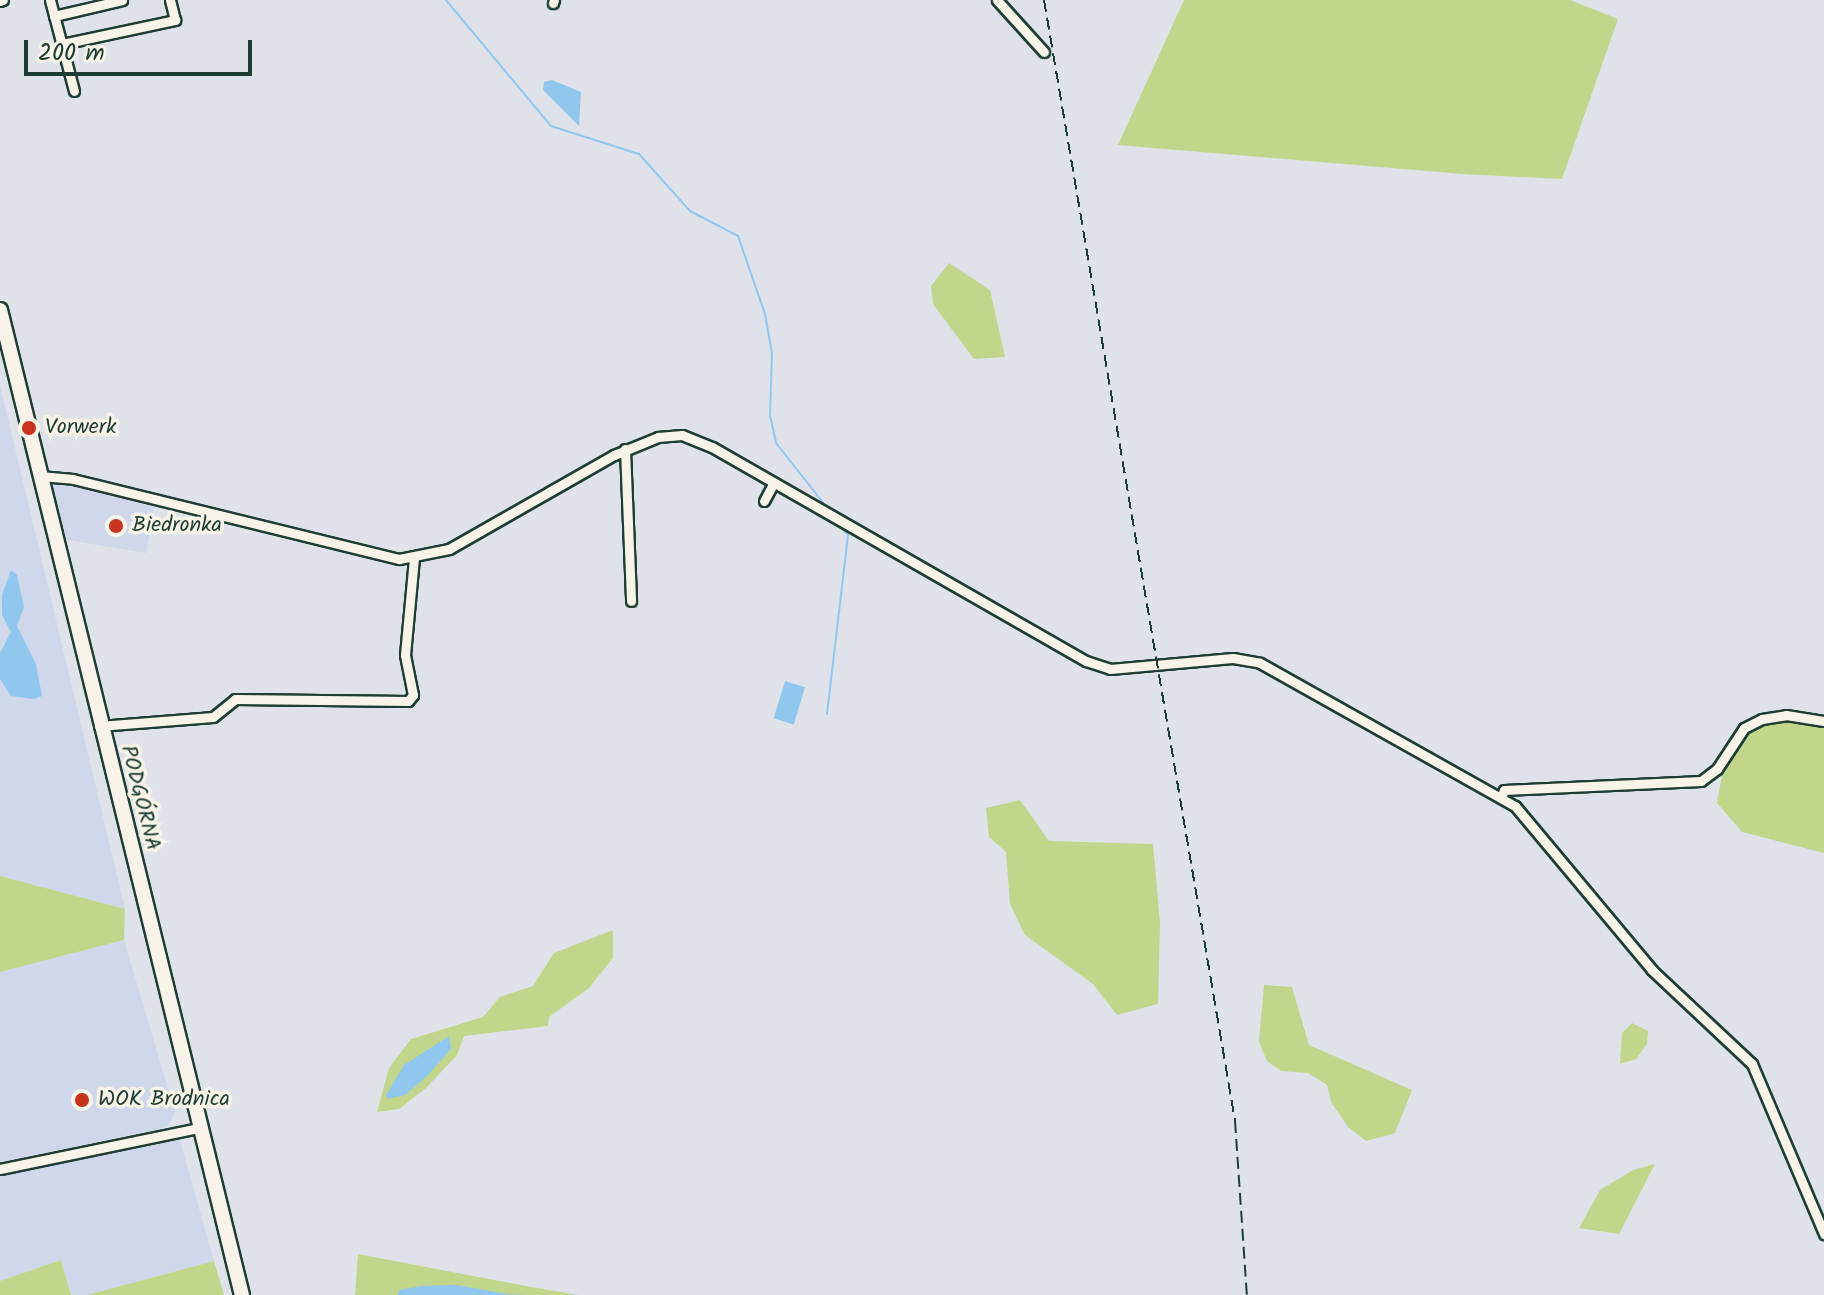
<!DOCTYPE html>
<html>
<head>
<meta charset="utf-8">
<style>
  body { margin:0 }
  #map { position:relative; width:1824px; height:1295px; overflow:hidden; background:#dfe3e9; font-family:Kalam,sans-serif }
  div>[style] { position:absolute }
  [style*='--x'] { left:calc(var(--x)*1px); top:calc(var(--y)*1px); width:calc(var(--w)*1px); rotate:calc(var(--a)*1deg) }
  .built>* { inset:0; background:#ced8ea }
  .green>* { inset:0; background:#c1d68b }
  .water>* { inset:0; background:#8fc7ee; transform-origin:0 0 }
  .stream>* { height:2px; margin:-1px; padding:0 1px; transform-origin:1px; border-radius:1px; background:#8fc7ee }
  .roads { filter:drop-shadow(2px 0 #1f3d34) drop-shadow(-2px 0 #1f3d34) drop-shadow(0 2px #1f3d34) drop-shadow(0 -2px #1f3d34) }
  .minor>* { height:9px; margin:-4.5px; padding:0 4.5px; transform-origin:4.5px; border-radius:4.5px; background:#f7f3e8 }
  .secondary>* { height:14px; margin:-7px; padding:0 7px; transform-origin:7px; border-radius:7px; background:#f7f3e8 }
  .rail>* { height:2px; margin-top:-1px; transform-origin:0; background:repeating-linear-gradient(90deg,#1f3d34 0 12px,transparent 0 18px) }
  .dots>* { width:22px; height:22px; translate:-50% -50%; box-sizing:border-box; border:4px solid #f7f3e8; border-radius:50% }
  span { translate:-50% -50%; white-space:nowrap; text-align:center; line-height:1.15; -webkit-text-stroke:7px #f7f3e8; paint-order:stroke }
  .poi-label { font-size:22px; color:#1f3d34 }
  .left { translate:0 -50%; text-align:left }
  .street-label { font-size:22px; color:#1f3d34 }
  .scale { position:absolute; left:24px; top:40px; width:228px; height:36px; box-sizing:border-box; border:4px solid #1f3d34; border-top:0; padding-left:10px; font-size:24px; line-height:28px; white-space:nowrap; color:#1f3d34; -webkit-text-stroke:6px #f7f3e8; paint-order:stroke }
</style>
</head>
<body>
<div id="map">
  <div class="built">
    <div style="clip-path:polygon(0 387px,5px 406px,125px 909px,0 876px)"></div>
    <div style="clip-path:polygon(51px 481px,154px 507px,146px 553px,67px 540px)"></div>
    <div style="clip-path:polygon(124px 940px,175px 1112px,167px 1127px,0 1162px,0 972px)"></div>
    <div style="clip-path:polygon(179px 1137px,214px 1261px,87px 1295px,71px 1295px,61px 1260px,0 1281px,0 1174px)"></div>
  </div>
  <div class="green">
    <div style="clip-path:polygon(1184px 0,1570px 0,1618px 19px,1562px 179px,1462px 174px,1118px 145px)"></div>
    <div style="clip-path:polygon(949px 263px,990px 290px,1005px 357px,974px 359px,933px 304px,931px 286px)"></div>
    <div style="clip-path:polygon(1785px 718px,1824px 725px,1824px 853px,1742px 832px,1717px 803px,1722px 775px,1749px 730px)"></div>
    <div style="clip-path:polygon(1020px 800px,1049px 841px,1153px 844px,1160px 923px,1158px 1004px,1117px 1015px,1093px 984px,1025px 935px,1010px 904px,1006px 852px,989px 837px,986px 808px)"></div>
    <div style="clip-path:polygon(0 876px,125px 909px,124px 940px,0 972px)"></div>
    <div style="clip-path:polygon(613px 930px,613px 958px,589px 988px,549px 1017px,548px 1026px,464px 1036px,457px 1055px,426px 1088px,399px 1109px,377px 1112px,389px 1068px,411px 1039px,483px 1017px,500px 997px,533px 986px,554px 953px)"></div>
    <div style="clip-path:polygon(1264px 985px,1292px 987px,1309px 1045px,1412px 1090px,1395px 1133px,1366px 1141px,1348px 1127px,1331px 1102px,1327px 1085px,1308px 1073px,1281px 1071px,1267px 1061px,1259px 1042px)"></div>
    <div style="clip-path:polygon(1632px 1023px,1648px 1031px,1647px 1044px,1636px 1059px,1620px 1064px,1622px 1033px)"></div>
    <div style="clip-path:polygon(1655px 1164px,1619px 1234px,1579px 1228px,1600px 1190px,1633px 1170px)"></div>
    <div style="clip-path:polygon(358px 1254px,531px 1287px,578px 1295px,355px 1295px)"></div>
    <div style="clip-path:polygon(61px 1260px,71px 1295px,0 1295px,0 1281px)"></div>
    <div style="clip-path:polygon(214px 1261px,224px 1295px,87px 1295px)"></div>
  </div>
  <div class="water">
    <div style="clip-path:polygon(552px 80px,581px 92px,579px 126px,543px 90px,544px 82px)"></div>
    <div style="clip-path:polygon(11px 570px,17px 575px,24px 607px,17px 626px,36px 664px,42px 696px,34px 699px,11px 696px,0 679px,0 653px,11px 632px,2px 615px,2px 595px)"></div>
    <div style="left:785px;top:681px;width:21px;height:39px;rotate:17deg"></div>
    <div style="clip-path:polygon(449px 1036px,451px 1049px,427px 1076px,405px 1095px,388px 1099px,386px 1095px,404px 1065px)"></div>
    <div style="clip-path:polygon(456px 1285px,507px 1294px,528px 1295px,398px 1295px,399px 1290px,421px 1286px)"></div>
  </div>
  <div class="stream">
    <div style="--x:446;--y:0;--w:164;--a:50.2"></div>
    <div style="--x:551;--y:126;--w:92;--a:17.7"></div>
    <div style="--x:639;--y:154;--w:76;--a:48.2"></div>
    <div style="--x:690;--y:211;--w:54;--a:27.5"></div>
    <div style="--x:738;--y:236;--w:83;--a:70.9"></div>
    <div style="--x:765;--y:314;--w:40;--a:80"></div>
    <div style="--x:772;--y:353;--w:63;--a:91.8"></div>
    <div style="--x:770;--y:416;--w:28;--a:77"></div>
    <div style="--x:776;--y:443;--w:79;--a:51.7"></div>
    <div style="--x:827;--y:714;--w:180;--a:-83.3"></div>
    <div style="--x:848;--y:535;--w:11;--a:-131"></div>
  </div>
  <div class="roads">
    <div class="minor">
      <div style="--x:50;--y:0;--w:94;--a:75.2"></div>
      <div style="--x:997;--y:0;--w:70;--a:47.9"></div>
      <div style="--x:0;--y:1;--w:3;--a:-18"></div>
      <div style="--x:553;--y:3;--w:3;--a:-72"></div>
      <div style="--x:54;--y:16;--w:70;--a:-13.2"></div>
      <div style="--x:62;--y:44;--w:116;--a:-12"></div>
      <div style="--x:175;--y:20;--w:21;--a:-104"></div>
      <div style="--x:625;--y:449;--w:152;--a:87.7"></div>
      <div style="--x:40;--y:476;--w:33;--a:5"></div>
      <div style="--x:73;--y:479;--w:336;--a:13.8"></div>
      <div style="--x:399;--y:559;--w:51;--a:-11.3"></div>
      <div style="--x:449;--y:549;--w:190;--a:-29.7"></div>
      <div style="--x:614;--y:455;--w:48;--a:-22.2"></div>
      <div style="--x:658;--y:437;--w:24;--a:-5"></div>
      <div style="--x:682;--y:435;--w:32;--a:22"></div>
      <div style="--x:712;--y:447;--w:431;--a:29.8"></div>
      <div style="--x:1086;--y:661;--w:25;--a:18"></div>
      <div style="--x:1110;--y:669;--w:123;--a:-5.1"></div>
      <div style="--x:1233;--y:658;--w:27;--a:10"></div>
      <div style="--x:1260;--y:663;--w:292;--a:29.3"></div>
      <div style="--x:1515;--y:806;--w:214;--a:50.1"></div>
      <div style="--x:1652;--y:970;--w:137;--a:43.2"></div>
      <div style="--x:1752;--y:1064;--w:185;--a:67"></div>
      <div style="--x:764;--y:501;--w:21;--a:-62"></div>
      <div style="--x:99;--y:726;--w:114;--a:-4.5"></div>
      <div style="--x:213;--y:717;--w:28;--a:-39"></div>
      <div style="--x:235;--y:699;--w:173;--a:0.7"></div>
      <div style="--x:408;--y:701;--w:8;--a:-50"></div>
      <div style="--x:413;--y:695;--w:41;--a:-101.3"></div>
      <div style="--x:405;--y:655;--w:97;--a:-84.7"></div>
      <div style="--x:1502;--y:795;--w:5;--a:-68"></div>
      <div style="--x:1504;--y:790;--w:197;--a:-2.6"></div>
      <div style="--x:1701;--y:781;--w:20;--a:-37"></div>
      <div style="--x:1717;--y:769;--w:49;--a:-56.6"></div>
      <div style="--x:1744;--y:728;--w:20;--a:-27"></div>
      <div style="--x:1762;--y:719;--w:24;--a:-9"></div>
      <div style="--x:1786;--y:715;--w:38;--a:9"></div>
      <div style="--x:0;--y:1169;--w:202;--a:-11.7"></div>
    </div>
    <div class="secondary">
      <div style="--x:0;--y:310;--w:1014;--a:76.2"></div>
    </div>
  </div>
  <div class="rail">
    <div style="--x:1044;--y:0;--w:1137;--a:80.33"></div>
    <div style="--x:1235;--y:1121;--w:174;--a:86.1"></div>
  </div>
  <div class="dots">
    <div style="left:29px;top:428px;background:#c8321e"></div>
    <div style="left:116px;top:526px;background:#c8321e"></div>
    <div style="left:82px;top:1100px;background:#c8321e"></div>
  </div>
  <div class="poi-label">
    <span class="left" style="left:45px;top:428px">Vorwerk</span>
    <span class="left" style="left:132px;top:526px">Biedronka</span>
    <span class="left" style="left:98px;top:1100px">WOK Brodnica</span>
  </div>
  <div class="street-label">
    <span style="left:140px;top:798px;rotate:76deg">PODGÓRNA</span>
  </div>
  <div class="scale">200 m</div>
</div>
</body>
</html>
